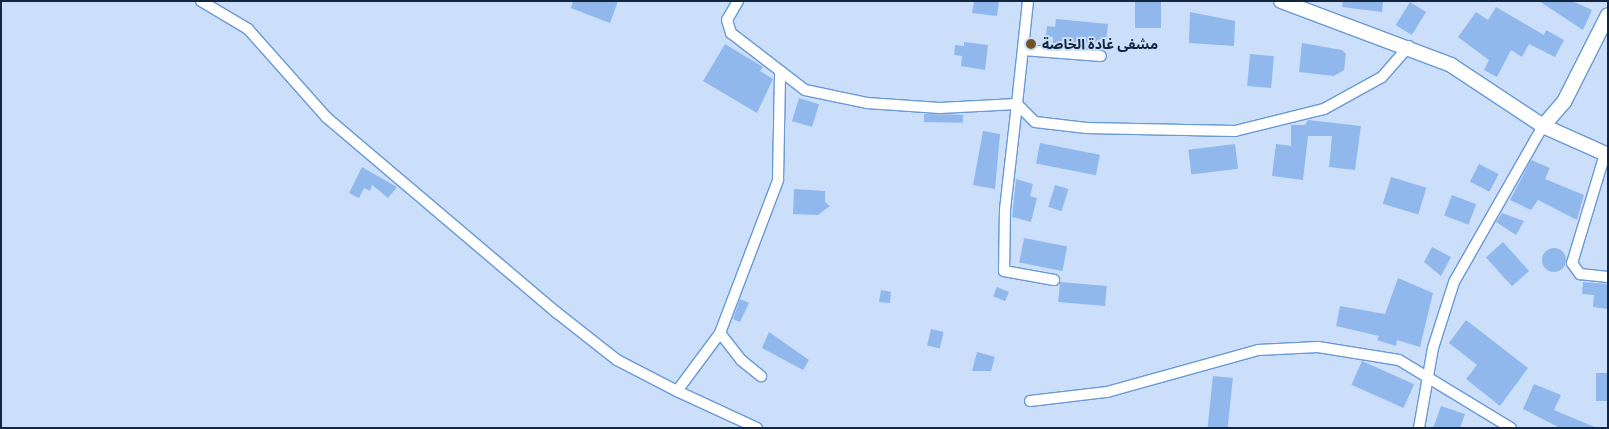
<!DOCTYPE html>
<html>
<head>
<meta charset="utf-8">
<style>
  body { margin:0 }
  #map { position:relative; width:1609px; height:429px; overflow:hidden; background:#cbdffa; font-family:"Exo 2","Noto Sans Arabic",sans-serif }
  div>[style] { position:absolute }
  [style*='--x'] { left:calc(var(--x)*1px); top:calc(var(--y)*1px); width:calc(var(--w)*1px); rotate:calc(var(--a)*1deg) }
  .building>* { inset:0; background:#90b8ed; transform-origin:0 0 }
  .round { border-radius:50% }
  .roads { filter:drop-shadow(1px 0 #6999d7) drop-shadow(-1px 0 #6999d7) drop-shadow(0 1px #6999d7) drop-shadow(0 -1px #6999d7) }
  .street>* { height:10px; margin:-5px; padding:0 5px; transform-origin:5px; border-radius:5px; background:#fff }
  .secondary>* { height:14px; margin:-7px; padding:0 7px; transform-origin:7px; border-radius:7px; background:#fff }
  .dots>* { width:14px; height:14px; translate:-50% -50%; box-sizing:border-box; border:2px solid #cbdffa; border-radius:50% }
  span { translate:-50% -50%; white-space:nowrap; text-align:center; line-height:1.15; -webkit-text-stroke:4px #cbdffa; paint-order:stroke }
  .poi-label { font-size:14px; color:#13263f; font-weight:700 }
  .left { translate:0 -50%; text-align:left }
  .frame { position:absolute; inset:0; border:2px solid #13263f; pointer-events:none }
</style>
</head>
<body>
<div id="map">
  <div class="building">
    <div style="clip-path:polygon(573px 1px,618px 1px,610px 23px,571px 8px)"></div>
    <div style="clip-path:polygon(974px 1px,999px 1px,997px 16px,972px 13px)"></div>
    <div style="left:1135px;top:1px;width:26px;height:27px"></div>
    <div style="clip-path:polygon(1343px 1px,1383px 1px,1382px 12px,1342px 7px)"></div>
    <div style="clip-path:polygon(1539px 1px,1572px 1px,1592px 10px,1583px 30px)"></div>
    <div style="left:1410px;top:2px;width:19px;height:27px;rotate:32deg"></div>
    <div style="clip-path:polygon(1496px 7px,1544px 35px,1546px 30px,1564px 40px,1555px 57px,1529px 44px,1522px 57px,1511px 50px,1497px 77px,1484px 70px,1489px 60px,1458px 37px,1476px 12px,1488px 20px)"></div>
    <div style="clip-path:polygon(1190px 12px,1235px 21px,1234px 46px,1189px 43px)"></div>
    <div style="clip-path:polygon(1056px 19px,1108px 24px,1105px 50px,1053px 45px,1053px 37px,1046px 36px,1047px 26px,1055px 27px)"></div>
    <div style="clip-path:polygon(964px 42px,988px 45px,985px 70px,961px 66px,962px 56px,954px 55px,955px 45px,964px 46px)"></div>
    <div style="clip-path:polygon(1302px 43px,1342px 50px,1346px 54px,1344px 70px,1334px 76px,1299px 72px)"></div>
    <div style="clip-path:polygon(725px 44px,763px 67px,760px 71px,773px 79px,757px 113px,703px 81px)"></div>
    <div style="left:1250px;top:54px;width:24px;height:32px;rotate:5deg"></div>
    <div style="left:799px;top:98px;width:21px;height:24px;rotate:17deg"></div>
    <div style="left:924px;top:114px;width:39px;height:8px;rotate:1deg"></div>
    <div style="clip-path:polygon(1308px 120px,1361px 126px,1355px 170px,1329px 167px,1332px 136px,1308px 136px,1303px 180px,1272px 176px,1276px 144px,1291px 146px,1291px 125px,1305px 125px)"></div>
    <div style="clip-path:polygon(983px 131px,1000px 134px,995px 189px,973px 185px)"></div>
    <div style="left:1040px;top:143px;width:61px;height:21px;rotate:11deg"></div>
    <div style="left:1235px;top:144px;width:25px;height:47px;rotate:83deg"></div>
    <div style="clip-path:polygon(1531px 160px,1550px 168px,1545px 179px,1584px 195px,1577px 220px,1538px 200px,1531px 210px,1510px 200px)"></div>
    <div style="left:1479px;top:164px;width:22px;height:20px;rotate:27deg"></div>
    <div style="clip-path:polygon(362px 167px,397px 187px,388px 198px,372px 185px,370px 191px,364px 188px,359px 198px,349px 193px)"></div>
    <div style="left:1391px;top:177px;width:37px;height:28px;rotate:17deg"></div>
    <div style="clip-path:polygon(1016px 179px,1033px 184px,1030px 196px,1037px 198px,1031px 222px,1012px 217px)"></div>
    <div style="left:1055px;top:185px;width:14px;height:23px;rotate:17deg"></div>
    <div style="clip-path:polygon(794px 189px,825px 191px,825px 202px,830px 206px,818px 215px,793px 214px)"></div>
    <div style="left:1452px;top:195px;width:26px;height:22px;rotate:21deg"></div>
    <div style="clip-path:polygon(1502px 213px,1524px 221px,1516px 235px,1496px 222px)"></div>
    <div style="left:1024px;top:238px;width:44px;height:25px;rotate:11deg"></div>
    <div style="left:1503px;top:242px;width:39px;height:23px;rotate:48deg"></div>
    <div style="clip-path:polygon(1432px 247px,1451px 257px,1441px 276px,1424px 262px)"></div>
    <div class="round" style="left:1542px;top:248px;width:24px;height:24px"></div>
    <div style="clip-path:polygon(1398px 278px,1433px 293px,1420px 347px,1397px 340px,1396px 346px,1377px 340px,1379px 336px,1336px 326px,1340px 306px,1385px 314px)"></div>
    <div style="left:1060px;top:282px;width:47px;height:20px;rotate:5deg"></div>
    <div style="clip-path:polygon(1583px 282px,1608px 284px,1608px 309px,1593px 307px,1594px 295px,1582px 294px)"></div>
    <div style="left:997px;top:287px;width:13px;height:10px;rotate:23deg"></div>
    <div style="clip-path:polygon(881px 290px,891px 292px,890px 303px,879px 302px)"></div>
    <div style="clip-path:polygon(740px 299px,749px 303px,740px 322px,733px 319px)"></div>
    <div style="clip-path:polygon(1466px 320px,1528px 368px,1500px 406px,1466px 379px,1477px 365px,1449px 343px)"></div>
    <div style="left:931px;top:329px;width:13px;height:17px;rotate:13deg"></div>
    <div style="clip-path:polygon(769px 332px,809px 360px,803px 370px,762px 348px)"></div>
    <div style="clip-path:polygon(977px 352px,995px 357px,991px 371px,972px 371px)"></div>
    <div style="left:1362px;top:361px;width:57px;height:26px;rotate:24deg"></div>
    <div style="left:1596px;top:373px;width:12px;height:28px"></div>
    <div style="left:1213px;top:376px;width:20px;height:51px;rotate:6deg"></div>
    <div style="clip-path:polygon(1534px 384px,1561px 395px,1554px 410px,1597px 428px,1560px 428px,1523px 409px)"></div>
    <div style="clip-path:polygon(1441px 406px,1465px 414px,1460px 428px,1433px 428px)"></div>
  </div>
  <div class="roads">
    <div class="street">
      <div style="--x:201;--y:1;--w:55;--a:30.8"></div>
      <div style="--x:248;--y:29;--w:118;--a:48.4"></div>
      <div style="--x:326;--y:117;--w:302;--a:40.3"></div>
      <div style="--x:556;--y:312;--w:78;--a:38.2"></div>
      <div style="--x:617;--y:360;--w:68;--a:27.3"></div>
      <div style="--x:738;--y:1;--w:22;--a:120"></div>
      <div style="--x:727;--y:20;--w:14;--a:73"></div>
      <div style="--x:731;--y:33;--w:93;--a:37.6"></div>
      <div style="--x:805;--y:90;--w:63;--a:11.8"></div>
      <div style="--x:867;--y:103;--w:73;--a:3.9"></div>
      <div style="--x:940;--y:108;--w:77;--a:-3"></div>
      <div style="--x:1017;--y:104;--w:106;--a:96.5"></div>
      <div style="--x:1005;--y:209;--w:62;--a:90.9"></div>
      <div style="--x:1004;--y:271;--w:51;--a:10.2"></div>
      <div style="--x:1028;--y:1;--w:104;--a:96.1"></div>
      <div style="--x:1017;--y:104;--w:25;--a:45"></div>
      <div style="--x:1035;--y:122;--w:52;--a:6.6"></div>
      <div style="--x:1087;--y:128;--w:148;--a:1.2"></div>
      <div style="--x:1235;--y:131;--w:92;--a:-13.9"></div>
      <div style="--x:1324;--y:109;--w:66;--a:-28.9"></div>
      <div style="--x:1382;--y:77;--w:41;--a:-48.9"></div>
      <div style="--x:1023;--y:50;--w:78;--a:4.4"></div>
      <div style="--x:1605;--y:154;--w:114;--a:106.8"></div>
      <div style="--x:1572;--y:263;--w:14;--a:54"></div>
      <div style="--x:1580;--y:274;--w:28;--a:6"></div>
      <div style="--x:720;--y:333;--w:34;--a:52"></div>
      <div style="--x:741;--y:360;--w:26;--a:39"></div>
      <div style="--x:1030;--y:401;--w:78;--a:-6.7"></div>
      <div style="--x:1107;--y:392;--w:157;--a:-15.5"></div>
      <div style="--x:1258;--y:350;--w:60;--a:-2.9"></div>
      <div style="--x:1318;--y:347;--w:82;--a:9.1"></div>
      <div style="--x:1399;--y:360;--w:131;--a:31.3"></div>
      <div style="--x:757;--y:428;--w:88;--a:-155.2"></div>
      <div style="--x:677;--y:391;--w:72;--a:-53.4"></div>
      <div style="--x:720;--y:333;--w:164;--a:-69.2"></div>
      <div style="--x:778;--y:180;--w:109;--a:-88.9"></div>
      <div style="--x:1419;--y:428;--w:81;--a:-80.1"></div>
      <div style="--x:1433;--y:348;--w:69;--a:-72.3"></div>
      <div style="--x:1454;--y:282;--w:180;--a:-60.3"></div>
    </div>
    <div class="secondary">
      <div style="--x:1281;--y:1;--w:182;--a:20.6"></div>
      <div style="--x:1451;--y:65;--w:110;--a:33.5"></div>
      <div style="--x:1543;--y:126;--w:71;--a:24"></div>
      <div style="--x:1543;--y:126;--w:32;--a:-49"></div>
      <div style="--x:1564;--y:102;--w:97;--a:-63.2"></div>
    </div>
  </div>
  <div class="dots">
    <div style="left:1031px;top:44px;background:#705327"></div>
  </div>
  <div class="poi-label">
    <span class="left" style="left:1042px;top:44px">مشفى غادة الخاصة</span>
  </div>
  <div class="frame"></div>
</div>
</body>
</html>
